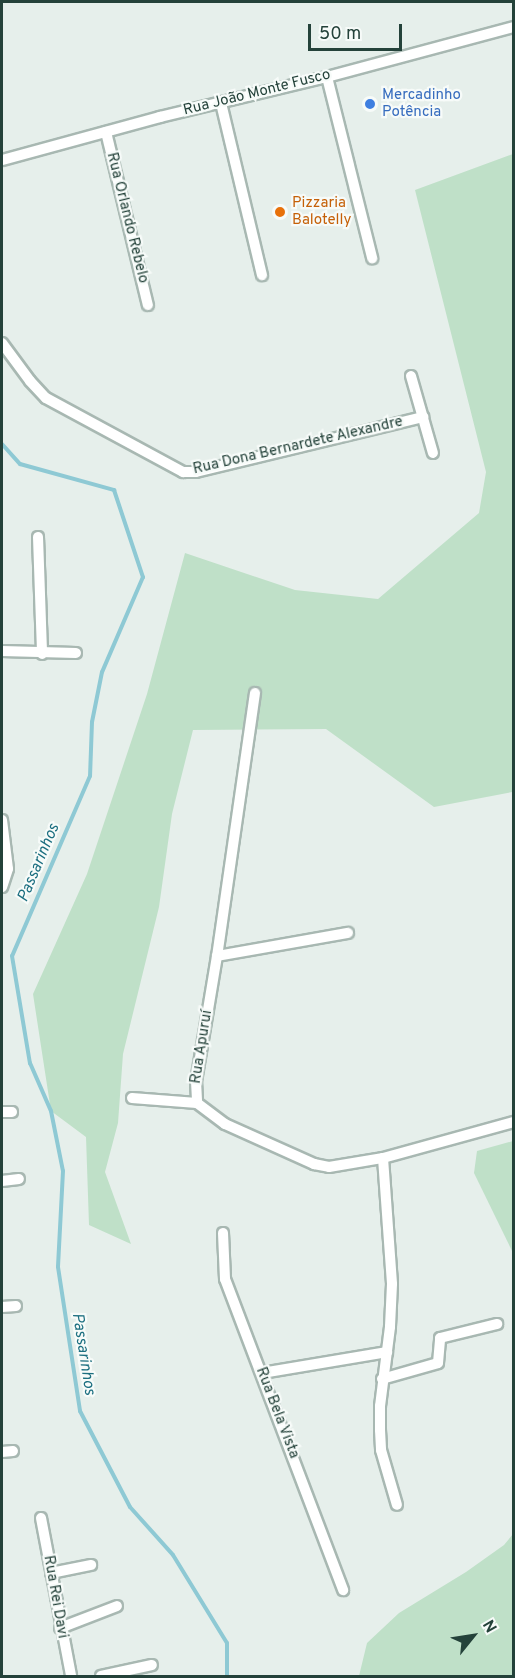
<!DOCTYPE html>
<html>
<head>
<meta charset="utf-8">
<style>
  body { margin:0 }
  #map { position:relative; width:515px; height:1678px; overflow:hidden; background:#e6efeb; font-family:Overpass,sans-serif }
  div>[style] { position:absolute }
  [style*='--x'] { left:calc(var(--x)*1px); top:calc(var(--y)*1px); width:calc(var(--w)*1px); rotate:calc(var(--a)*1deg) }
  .green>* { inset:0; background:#bfe0c8 }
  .stream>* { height:4px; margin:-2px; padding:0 2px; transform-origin:2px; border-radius:2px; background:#8ec9d4 }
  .roads { filter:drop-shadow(2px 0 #a8b8b2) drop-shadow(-2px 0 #a8b8b2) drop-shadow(0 2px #a8b8b2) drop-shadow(0 -2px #a8b8b2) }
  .minor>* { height:10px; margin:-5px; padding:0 5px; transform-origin:5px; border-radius:5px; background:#fff }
  .dots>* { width:16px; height:16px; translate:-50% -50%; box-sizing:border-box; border:3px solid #f7fbf9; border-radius:50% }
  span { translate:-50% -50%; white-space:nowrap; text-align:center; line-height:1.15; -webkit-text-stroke:4.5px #f7fbf9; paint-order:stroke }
  .street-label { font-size:15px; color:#24423a }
  .shop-label { font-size:15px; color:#366cbe }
  .left { translate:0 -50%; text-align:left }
  .food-label { font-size:15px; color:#c56008 }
  .water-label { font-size:16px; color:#1c6f80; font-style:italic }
  .frame { position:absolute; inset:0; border:3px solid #24423a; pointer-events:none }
  .north { position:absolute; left:443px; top:1606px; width:60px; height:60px; -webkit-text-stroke:4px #f7fbf9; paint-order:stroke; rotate:60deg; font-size:16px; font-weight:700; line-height:24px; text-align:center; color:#24423a }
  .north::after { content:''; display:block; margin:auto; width:21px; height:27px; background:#24423a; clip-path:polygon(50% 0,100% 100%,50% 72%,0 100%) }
  .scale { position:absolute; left:308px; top:24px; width:94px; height:27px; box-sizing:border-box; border:3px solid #24423a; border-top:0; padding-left:8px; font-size:18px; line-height:21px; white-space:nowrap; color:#24423a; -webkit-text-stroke:4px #f7fbf9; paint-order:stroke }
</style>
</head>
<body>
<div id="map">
  <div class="green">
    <div style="clip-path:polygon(513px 154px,513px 796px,512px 792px,434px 807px,326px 729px,193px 730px,172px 814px,159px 907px,123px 1054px,118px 1123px,105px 1172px,131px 1244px,89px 1225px,86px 1137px,51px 1111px,33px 994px,87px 874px,147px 694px,185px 553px,295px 590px,378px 599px,479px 513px,486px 472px,415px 190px)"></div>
    <div style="clip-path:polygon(513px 1141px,514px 1141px,513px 1253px,474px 1173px,477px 1151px)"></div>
    <div style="clip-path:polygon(513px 1534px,513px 1676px,359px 1676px,367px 1643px,399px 1613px,466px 1572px,504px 1545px)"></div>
  </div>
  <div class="stream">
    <div style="--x:2;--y:444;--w:27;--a:48"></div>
    <div style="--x:20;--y:464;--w:98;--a:15.5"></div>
    <div style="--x:114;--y:490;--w:92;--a:71.6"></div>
    <div style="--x:143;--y:577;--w:103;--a:113.3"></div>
    <div style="--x:102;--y:672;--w:51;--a:101.3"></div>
    <div style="--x:92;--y:722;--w:54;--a:92.1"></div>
    <div style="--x:90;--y:776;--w:196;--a:113.4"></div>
    <div style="--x:12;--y:956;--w:109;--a:80.5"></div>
    <div style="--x:30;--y:1063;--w:52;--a:66.4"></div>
    <div style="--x:51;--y:1111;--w:61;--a:78.7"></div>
    <div style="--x:63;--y:1171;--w:96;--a:93"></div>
    <div style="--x:58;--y:1267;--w:146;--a:81.3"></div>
    <div style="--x:80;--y:1411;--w:108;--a:62.5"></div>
    <div style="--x:130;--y:1507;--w:64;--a:48.1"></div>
    <div style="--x:173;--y:1555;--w:103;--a:58.5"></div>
    <div style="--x:227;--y:1643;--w:33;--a:90"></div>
  </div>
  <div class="roads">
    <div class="minor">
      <div style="--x:327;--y:77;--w:187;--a:76"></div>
      <div style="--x:221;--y:103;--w:177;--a:76.6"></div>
      <div style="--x:106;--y:132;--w:178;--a:76.4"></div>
      <div style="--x:2;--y:160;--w:164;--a:-15.2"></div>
      <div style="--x:160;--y:117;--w:172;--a:-13.5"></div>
      <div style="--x:327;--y:77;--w:194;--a:-15"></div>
      <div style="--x:2;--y:343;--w:47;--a:53.6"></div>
      <div style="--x:30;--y:381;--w:23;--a:47"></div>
      <div style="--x:46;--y:398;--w:156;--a:28.4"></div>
      <div style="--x:183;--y:472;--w:13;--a:0"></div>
      <div style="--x:196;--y:472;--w:234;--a:-13.6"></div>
      <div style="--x:411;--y:376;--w:80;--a:74.1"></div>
      <div style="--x:38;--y:537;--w:117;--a:88"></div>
      <div style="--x:2;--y:651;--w:74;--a:1.5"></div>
      <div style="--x:255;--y:693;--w:266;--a:98.2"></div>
      <div style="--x:217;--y:956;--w:127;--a:99.5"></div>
      <div style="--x:196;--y:1081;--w:22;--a:87"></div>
      <div style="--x:197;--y:1103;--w:35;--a:37"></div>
      <div style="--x:225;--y:1124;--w:98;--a:24.2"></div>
      <div style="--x:314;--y:1164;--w:15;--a:11"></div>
      <div style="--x:329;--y:1167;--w:55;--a:-9.5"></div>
      <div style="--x:383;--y:1158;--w:136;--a:-15.4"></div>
      <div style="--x:2;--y:820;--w:49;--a:83"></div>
      <div style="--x:8;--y:869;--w:19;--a:108"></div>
      <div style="--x:217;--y:956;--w:133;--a:-10"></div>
      <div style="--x:132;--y:1098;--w:65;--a:4.4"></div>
      <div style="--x:2;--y:1112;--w:10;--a:0"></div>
      <div style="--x:383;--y:1158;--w:126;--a:85.9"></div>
      <div style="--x:392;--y:1284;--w:43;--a:92.7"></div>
      <div style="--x:390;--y:1327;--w:80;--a:97.2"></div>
      <div style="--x:380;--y:1406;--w:24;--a:90"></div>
      <div style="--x:380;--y:1430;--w:20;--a:87"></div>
      <div style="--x:381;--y:1450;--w:57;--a:73.8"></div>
      <div style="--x:2;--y:1181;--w:17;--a:-7"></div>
      <div style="--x:223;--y:1233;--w:46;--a:87.5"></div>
      <div style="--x:225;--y:1279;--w:333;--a:69.2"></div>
      <div style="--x:2;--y:1307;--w:14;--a:-4"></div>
      <div style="--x:262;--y:1373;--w:127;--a:-9.5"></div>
      <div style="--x:382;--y:1379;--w:58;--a:-15.9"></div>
      <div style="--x:438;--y:1363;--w:25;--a:-85"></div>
      <div style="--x:440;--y:1338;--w:59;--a:-13.8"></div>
      <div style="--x:2;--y:1452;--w:11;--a:-5"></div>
      <div style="--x:41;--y:1518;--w:161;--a:79.2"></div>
      <div style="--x:51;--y:1573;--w:41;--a:-11.3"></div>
      <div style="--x:60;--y:1628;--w:61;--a:-21.1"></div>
      <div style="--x:101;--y:1676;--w:52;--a:-12.2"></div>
    </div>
  </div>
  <div class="dots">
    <div style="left:370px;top:104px;background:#3f7fe0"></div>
    <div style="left:280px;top:212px;background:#e8710a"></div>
  </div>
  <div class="street-label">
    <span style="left:257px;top:93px;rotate:-14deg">Rua João Monte Fusco</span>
    <span style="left:127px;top:218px;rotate:76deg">Rua Orlando Rebelo</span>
    <span style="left:298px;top:446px;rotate:-13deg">Rua Dona Bernardete Alexandre</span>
    <span style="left:202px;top:1047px;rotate:-81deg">Rua Apuruí</span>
    <span style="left:277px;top:1413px;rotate:69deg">Rua Bela Vista</span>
    <span style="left:55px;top:1597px;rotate:80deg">Rua Rei Davi</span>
  </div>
  <div class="shop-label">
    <span class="left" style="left:382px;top:104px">Mercadinho<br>Potência</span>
  </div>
  <div class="food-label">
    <span class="left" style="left:292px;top:212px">Pizzaria<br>Balotelly</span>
  </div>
  <div class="water-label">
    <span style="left:39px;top:863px;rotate:-67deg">Passarinhos</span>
    <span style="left:83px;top:1354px;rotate:81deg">Passarinhos</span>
  </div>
  <div class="frame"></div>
  <div class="north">N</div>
  <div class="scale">50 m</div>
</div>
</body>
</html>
